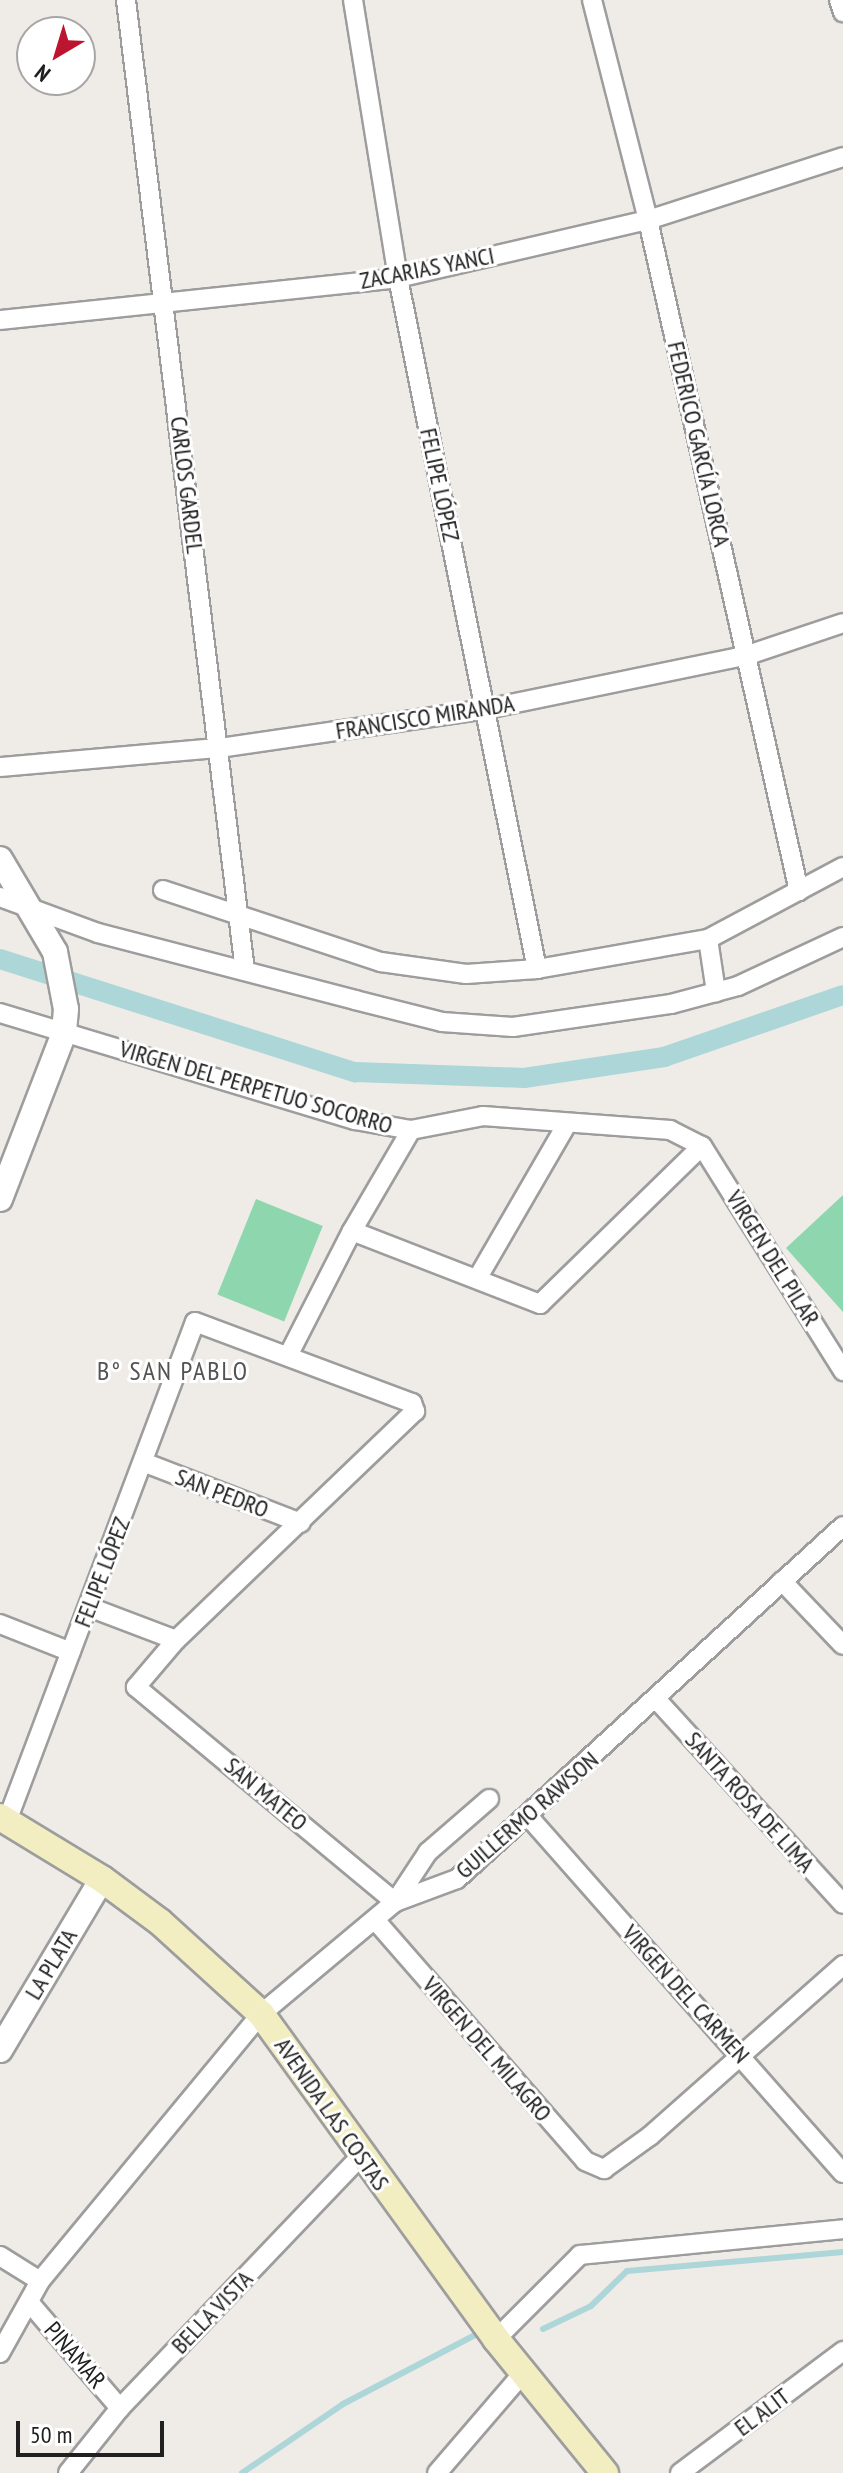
<!DOCTYPE html>
<html>
<head>
<meta charset="utf-8">
<style>
  body { margin:0 }
  #map { position:relative; width:843px; height:2473px; overflow:hidden; background:#efebe7; font-family:"PT Sans Narrow",sans-serif }
  div>[style] { position:absolute }
  [style*='--x'] { left:calc(var(--x)*1px); top:calc(var(--y)*1px); width:calc(var(--w)*1px); rotate:calc(var(--a)*1deg) }
  .pitch>* { inset:0; background:#8ed6ae; transform-origin:0 0 }
  .stream>* { height:6px; margin:-3px; padding:0 3px; transform-origin:3px; border-radius:3px; background:#acd6d8 }
  .canal>* { height:20px; margin:-10px; padding:0 10px; transform-origin:10px; border-radius:10px; background:#acd6d8 }
  .roads { filter:drop-shadow(2px 0 #9d9d9d) drop-shadow(-2px 0 #9d9d9d) drop-shadow(0 2px #9d9d9d) drop-shadow(0 -2px #9d9d9d) }
  .minor>* { height:18px; margin:-9px; padding:0 9px; transform-origin:9px; border-radius:9px; background:#fff }
  .tertiary>* { height:24px; margin:-12px; padding:0 12px; transform-origin:12px; border-radius:12px; background:#fff }
  .secondary>* { height:26px; margin:-13px; padding:0 13px; transform-origin:13px; border-radius:13px; background:#f3eec1 }
  span { translate:-50% -50%; white-space:nowrap; text-align:center; line-height:1.15; -webkit-text-stroke:6px #fff; paint-order:stroke }
  .street-label { font-size:24px; color:#202020 }
  .neighbourhood-label { font-size:26px; color:#535353; letter-spacing:2px }
  .north { position:absolute; left:16px; top:16px; width:80px; height:80px; box-sizing:border-box; background:#fff; border:2px solid #a6a6a6; border-radius:50%; rotate:218deg; font-size:22px; font-weight:700; line-height:32px; text-align:center; color:#202020 }
  .north::after { content:''; display:block; margin:auto; width:28px; height:36px; background:#bb1530; clip-path:polygon(50% 0,100% 100%,50% 72%,0 100%) }
  .scale { position:absolute; left:16px; top:2421px; width:148px; height:36px; box-sizing:border-box; border:4px solid #202020; border-top:0; padding-left:10px; font-size:24px; line-height:28px; white-space:nowrap; color:#202020; -webkit-text-stroke:6px #fff; paint-order:stroke }
</style>
</head>
<body>
<div id="map">
  <div class="pitch">
    <div style="clip-path:polygon(843px 1195px,843px 1312px,786px 1248px)"></div>
    <div style="left:256px;top:1199px;width:72px;height:103px;rotate:22deg"></div>
  </div>
  <div class="stream">
    <div style="--x:543;--y:2329;--w:53;--a:-25.6"></div>
    <div style="--x:591;--y:2306;--w:50;--a:-44.2"></div>
    <div style="--x:627;--y:2271;--w:217;--a:-5"></div>
    <div style="--x:242;--y:2473;--w:122;--a:-34.3"></div>
    <div style="--x:343;--y:2404;--w:149;--a:-27.6"></div>
  </div>
  <div class="canal">
    <div style="--x:0;--y:959;--w:373;--a:17.7"></div>
    <div style="--x:355;--y:1072;--w:169;--a:2"></div>
    <div style="--x:524;--y:1078;--w:142;--a:-8.5"></div>
    <div style="--x:664;--y:1057;--w:189;--a:-19.1"></div>
  </div>
  <div class="roads">
    <div class="minor">
      <div style="--x:126;--y:0;--w:978;--a:83.01"></div>
      <div style="--x:353;--y:0;--w:282;--a:80.8"></div>
      <div style="--x:398;--y:278;--w:705;--a:78.63"></div>
      <div style="--x:592;--y:0;--w:227;--a:75.7"></div>
      <div style="--x:648;--y:220;--w:688;--a:77.32"></div>
      <div style="--x:839;--y:0;--w:13;--a:72"></div>
      <div style="--x:0;--y:320;--w:400;--a:-6"></div>
      <div style="--x:398;--y:278;--w:257;--a:-13.1"></div>
      <div style="--x:648;--y:220;--w:205;--a:-17.9"></div>
      <div style="--x:0;--y:767;--w:220;--a:-5"></div>
      <div style="--x:219;--y:748;--w:270;--a:-8.3"></div>
      <div style="--x:486;--y:709;--w:268;--a:-11.6"></div>
      <div style="--x:748;--y:655;--w:100;--a:-18.6"></div>
      <div style="--x:163;--y:890;--w:230;--a:18.3"></div>
      <div style="--x:381;--y:962;--w:86;--a:8"></div>
      <div style="--x:466;--y:974;--w:71;--a:-4"></div>
      <div style="--x:537;--y:969;--w:174;--a:-10"></div>
      <div style="--x:708;--y:939;--w:153;--a:-28.1"></div>
      <div style="--x:0;--y:897;--w:104;--a:20.2"></div>
      <div style="--x:98;--y:933;--w:266;--a:14.6"></div>
      <div style="--x:355;--y:1000;--w:90;--a:14.2"></div>
      <div style="--x:442;--y:1022;--w:71;--a:4"></div>
      <div style="--x:513;--y:1027;--w:160;--a:-8.3"></div>
      <div style="--x:671;--y:1004;--w:69;--a:-15"></div>
      <div style="--x:738;--y:986;--w:116;--a:-25"></div>
      <div style="--x:708;--y:939;--w:54;--a:81.4"></div>
      <div style="--x:0;--y:1013;--w:371;--a:16.8"></div>
      <div style="--x:355;--y:1120;--w:57;--a:10.1"></div>
      <div style="--x:411;--y:1130;--w:73;--a:-11"></div>
      <div style="--x:483;--y:1116;--w:188;--a:4.3"></div>
      <div style="--x:670;--y:1130;--w:36;--a:27"></div>
      <div style="--x:702;--y:1146;--w:266;--a:57.9"></div>
      <div style="--x:352;--y:1231;--w:202;--a:21.2"></div>
      <div style="--x:540;--y:1304;--w:226;--a:-44.3"></div>
      <div style="--x:477;--y:1279;--w:179;--a:-59.9"></div>
      <div style="--x:289;--y:1354;--w:138;--a:-62.9"></div>
      <div style="--x:352;--y:1231;--w:117;--a:-59.7"></div>
      <div style="--x:143;--y:1462;--w:169;--a:21.1"></div>
      <div style="--x:782;--y:1581;--w:88;--a:46.4"></div>
      <div style="--x:89;--y:1607;--w:93;--a:20.8"></div>
      <div style="--x:0;--y:1624;--w:76;--a:21.5"></div>
      <div style="--x:657;--y:1700;--w:276;--a:47.6"></div>
      <div style="--x:528;--y:1816;--w:476;--a:48.6"></div>
      <div style="--x:7;--y:1821;--w:533;--a:-69.36"></div>
      <div style="--x:195;--y:1322;--w:232;--a:20.5"></div>
      <div style="--x:412;--y:1403;--w:9;--a:69"></div>
      <div style="--x:415;--y:1411;--w:331;--a:136.2"></div>
      <div style="--x:176;--y:1640;--w:62;--a:130.4"></div>
      <div style="--x:136;--y:1687;--w:337;--a:39.7"></div>
      <div style="--x:395;--y:1902;--w:60;--a:-56.6"></div>
      <div style="--x:428;--y:1852;--w:81;--a:-41"></div>
      <div style="--x:376;--y:1921;--w:318;--a:48.9"></div>
      <div style="--x:585;--y:2161;--w:21;--a:23"></div>
      <div style="--x:604;--y:2169;--w:57;--a:-35.7"></div>
      <div style="--x:650;--y:2136;--w:258;--a:-41.5"></div>
      <div style="--x:0;--y:2256;--w:47;--a:32"></div>
      <div style="--x:29;--y:2302;--w:140;--a:49.4"></div>
      <div style="--x:496;--y:2339;--w:119;--a:-45"></div>
      <div style="--x:580;--y:2255;--w:264;--a:-5.6"></div>
      <div style="--x:0;--y:2353;--w:82;--a:-60.9"></div>
      <div style="--x:40;--y:2281;--w:347;--a:-50.4"></div>
      <div style="--x:261;--y:2014;--w:175;--a:-39.9"></div>
      <div style="--x:395;--y:1902;--w:66;--a:-20.4"></div>
      <div style="--x:457;--y:1879;--w:523;--a:-42.44"></div>
      <div style="--x:68;--y:2473;--w:83;--a:-51.3"></div>
      <div style="--x:120;--y:2408;--w:349;--a:-46.3"></div>
      <div style="--x:437;--y:2473;--w:133;--a:-49.3"></div>
      <div style="--x:680;--y:2473;--w:204;--a:-36.8"></div>
    </div>
    <div class="tertiary">
      <div style="--x:0;--y:859;--w:108;--a:59.4"></div>
      <div style="--x:55;--y:952;--w:58;--a:79.1"></div>
      <div style="--x:66;--y:1009;--w:24;--a:95"></div>
      <div style="--x:64;--y:1033;--w:178;--a:111.1"></div>
      <div style="--x:0;--y:2050;--w:199;--a:-59.2"></div>
    </div>
    <div class="secondary">
      <div style="--x:0;--y:1817;--w:119;--a:31.3"></div>
      <div style="--x:102;--y:1879;--w:72;--a:36.6"></div>
      <div style="--x:160;--y:1922;--w:137;--a:42.3"></div>
      <div style="--x:261;--y:2014;--w:401;--a:54.1"></div>
      <div style="--x:496;--y:2339;--w:173;--a:50.9"></div>
    </div>
  </div>
  <div class="street-label">
    <span style="left:427px;top:268px;rotate:-11deg">ZACARIAS YANCI</span>
    <span style="left:699px;top:444px;rotate:77deg">FEDERICO GARCÍA LORCA</span>
    <span style="left:187px;top:485px;rotate:83deg">CARLOS GARDEL</span>
    <span style="left:440px;top:485px;rotate:78deg">FELIPE LÓPEZ</span>
    <span style="left:425px;top:717px;rotate:-9deg">FRANCISCO MIRANDA</span>
    <span style="left:256px;top:1087px;rotate:16deg">VIRGEN DEL PERPETUO SOCORRO</span>
    <span style="left:773px;top:1258px;rotate:58deg">VIRGEN DEL PILAR</span>
    <span style="left:222px;top:1493px;rotate:21deg">SAN PEDRO</span>
    <span style="left:102px;top:1572px;rotate:-69deg">FELIPE LÓPEZ</span>
    <span style="left:266px;top:1794px;rotate:40deg">SAN MATEO</span>
    <span style="left:750px;top:1802px;rotate:48deg">SANTA ROSA DE LIMA</span>
    <span style="left:527px;top:1815px;rotate:-41deg">GUILLERMO RAWSON</span>
    <span style="left:51px;top:1964px;rotate:-59deg">LA PLATA</span>
    <span style="left:686px;top:1994px;rotate:48deg">VIRGEN DEL CARMEN</span>
    <span style="left:487px;top:2049px;rotate:49deg">VIRGEN DEL MILAGRO</span>
    <span style="left:332px;top:2114px;rotate:55deg">AVENIDA LAS COSTAS</span>
    <span style="left:212px;top:2312px;rotate:-46deg">BELLA VISTA</span>
    <span style="left:75px;top:2355px;rotate:49deg">PINAMAR</span>
    <span style="left:762px;top:2412px;rotate:-37deg">EL ALIT</span>
  </div>
  <div class="neighbourhood-label">
    <span style="left:173px;top:1371px">B° SAN PABLO</span>
  </div>
  <div class="north">N</div>
  <div class="scale">50 m</div>
</div>
</body>
</html>
